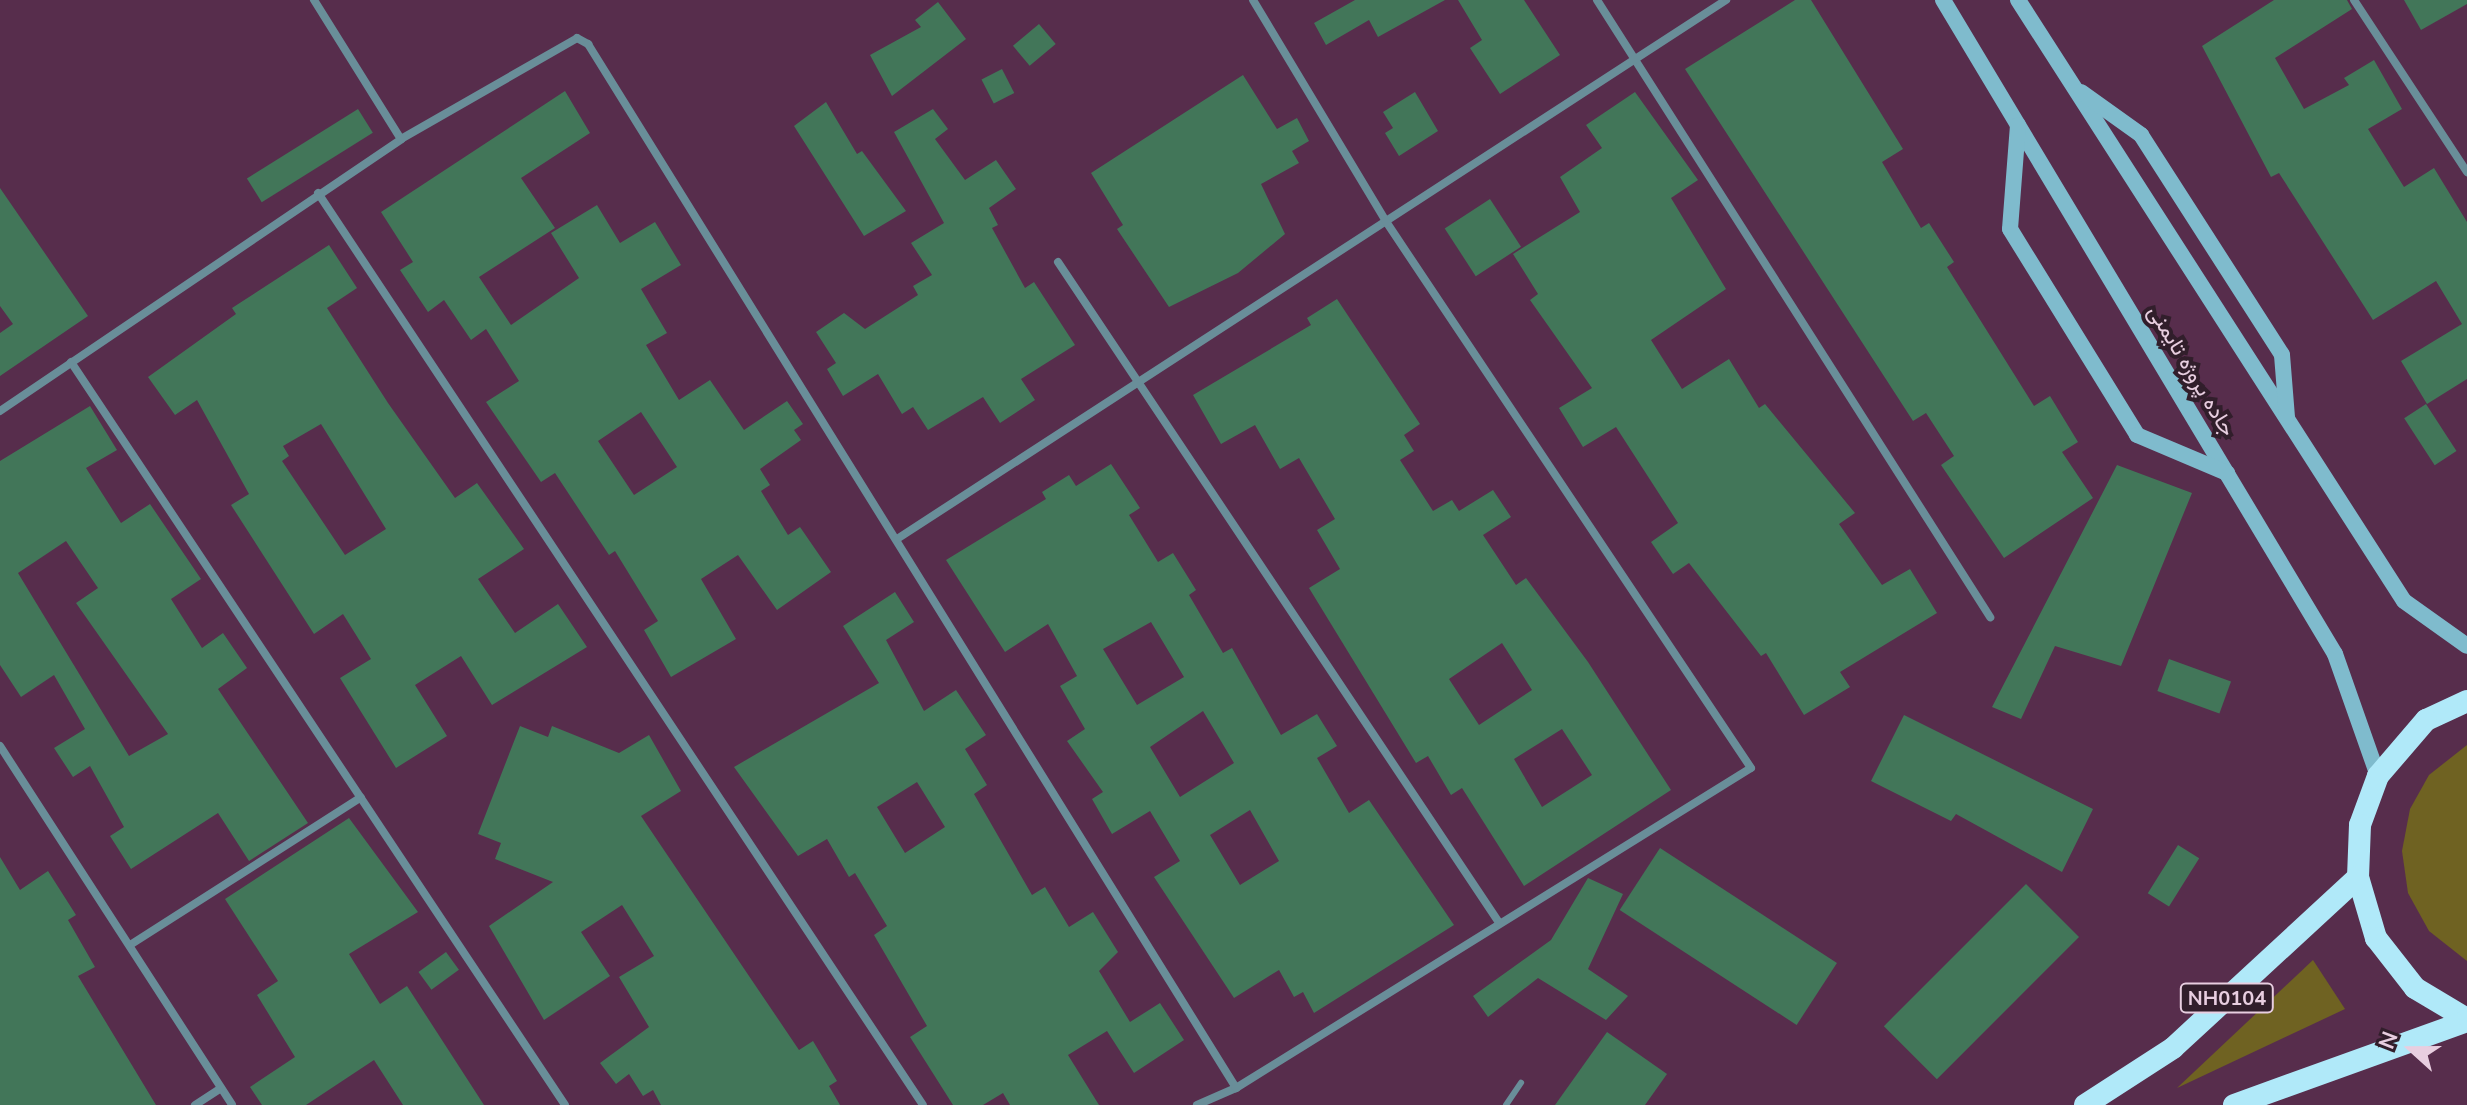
<!DOCTYPE html>
<html>
<head>
<meta charset="utf-8">
<style>
  body { margin:0 }
  #map { position:relative; width:2467px; height:1105px; overflow:hidden; background:#572d4c; font-family:"Nunito Sans",Vazirmatn,sans-serif }
  div>[style] { position:absolute }
  [style*='--x'] { left:calc(var(--x)*1px); top:calc(var(--y)*1px); width:calc(var(--w)*1px); rotate:calc(var(--a)*1deg) }
  .green>* { inset:0; background:#6f6222 }
  .building>* { inset:0; background:#427659; transform-origin:0 0 }
  .service>* { height:6px; margin:-3px; padding:0 3px; transform-origin:3px; border-radius:3px; background:#698e99 }
  .minor>* { height:8px; margin:-4px; padding:0 4px; transform-origin:4px; border-radius:4px; background:#698e99 }
  .secondary>* { height:16px; margin:-8px; padding:0 8px; transform-origin:8px; border-radius:8px; background:#7fbbcd }
  .trunk>* { height:22px; margin:-11px; padding:0 11px; transform-origin:11px; border-radius:11px; background:#b0e9f9 }
  span { translate:-50% -50%; white-space:nowrap; text-align:center; line-height:1.15; -webkit-text-stroke:8px #311e2b; paint-order:stroke }
  .shield-label span { padding:2px 6px; background:#311e2b; border:2px solid; border-radius:6px; -webkit-text-stroke-width:0 }
  .shield-label { font-size:20px; color:#e8cee0; font-weight:700 }
  .street-label { font-size:22px; color:#e8cee0 }
  .north { position:absolute; left:2371px; top:1009px; width:80px; height:80px; -webkit-text-stroke:6px #311e2b; paint-order:stroke; rotate:291deg; font-size:22px; font-weight:700; line-height:32px; text-align:center; color:#e8cee0 }
  .north::after { content:''; display:block; margin:auto; width:28px; height:36px; background:#e8cee0; clip-path:polygon(50% 0,100% 100%,50% 72%,0 100%) }
</style>
</head>
<body>
<div id="map">
  <div class="green">
    <div style="clip-path:polygon(2467px 745px,2467px 961px,2429px 931px,2408px 893px,2402px 851px,2410px 809px,2429px 775px)"></div>
    <div style="clip-path:polygon(2313px 960px,2345px 1009px,2177px 1088px)"></div>
  </div>
  <div class="building">
    <div style="clip-path:polygon(1355px 0,1445px 0,1378px 37px,1369px 20px,1326px 45px,1314px 23px)"></div>
    <div style="clip-path:polygon(1458px 0,1524px 0,1560px 55px,1500px 94px,1470px 48px,1482px 40px)"></div>
    <div style="clip-path:polygon(1795px 0,1811px 0,1903px 149px,1882px 162px,1921px 228px,1929px 223px,1954px 262px,1947px 267px,2034px 406px,2050px 396px,2078px 442px,2062px 452px,2093px 498px,2004px 558px,1941px 465px,1954px 456px,1926px 413px,1913px 421px,1685px 69px)"></div>
    <div style="clip-path:polygon(2274px 0,2347px 0,2352px 9px,2275px 58px,2304px 109px,2349px 85px,2344px 78px,2374px 60px,2402px 109px,2368px 129px,2404px 187px,2434px 168px,2467px 222px,2467px 379px,2427px 404px,2401px 361px,2462px 324px,2436px 281px,2373px 320px,2279px 173px,2271px 177px,2202px 46px)"></div>
    <div style="clip-path:polygon(2404px 0,2467px 0,2467px 4px,2421px 30px)"></div>
    <div style="clip-path:polygon(938px 2px,966px 39px,892px 96px,870px 55px,921px 27px,915px 20px)"></div>
    <div style="left:1039px;top:24px;width:26px;height:34px;rotate:50deg"></div>
    <div style="left:1002px;top:69px;width:27px;height:23px;rotate:63deg"></div>
    <div style="clip-path:polygon(1243px 75px,1277px 129px,1297px 118px,1309px 141px,1292px 151px,1299px 163px,1261px 184px,1285px 234px,1238px 273px,1169px 307px,1117px 229px,1123px 225px,1091px 173px)"></div>
    <div style="clip-path:polygon(evenodd,565px 91px,590px 133px,521px 178px,555px 228px,479px 277px,511px 325px,579px 278px,551px 233px,597px 205px,620px 243px,655px 222px,681px 265px,641px 289px,667px 333px,646px 345px,679px 400px,710px 380px,744px 430px,787px 401px,803px 424px,794px 430px,801px 440px,760px 469px,770px 485px,761px 491px,788px 535px,800px 527px,831px 572px,777px 610px,738px 555px,701px 579px,736px 639px,671px 677px,644px 630px,658px 621px,615px 551px,609px 555px,555px 473px,541px 482px,486px 402px,519px 381px,486px 329px,471px 340px,444px 300px,428px 312px,400px 270px,413px 262px,381px 212px,565px 91px,641px 412px,677px 467px,634px 495px,598px 441px,641px 412px)"></div>
    <div style="clip-path:polygon(1415px 92px,1438px 131px,1399px 156px,1385px 133px,1393px 128px,1383px 112px)"></div>
    <div style="clip-path:polygon(1635px 92px,1698px 180px,1671px 198px,1726px 289px,1651px 340px,1682px 389px,1729px 359px,1759px 408px,1765px 404px,1855px 513px,1839px 524px,1882px 585px,1910px 569px,1937px 613px,1840px 672px,1850px 687px,1804px 715px,1766px 653px,1761px 656px,1689px 563px,1673px 574px,1651px 542px,1678px 523px,1616px 427px,1583px 447px,1559px 408px,1592px 388px,1530px 300px,1538px 294px,1513px 254px,1580px 212px,1560px 177px,1602px 148px,1586px 125px)"></div>
    <div style="clip-path:polygon(826px 102px,857px 154px,862px 151px,906px 211px,864px 236px,794px 126px)"></div>
    <div style="left:358px;top:109px;width:28px;height:131px;rotate:58deg"></div>
    <div style="clip-path:polygon(933px 109px,948px 129px,935px 139px,965px 180px,996px 160px,1016px 189px,989px 208px,998px 225px,992px 228px,1025px 288px,1034px 282px,1075px 345px,1021px 379px,1035px 400px,1000px 423px,983px 397px,928px 430px,913px 407px,902px 414px,878px 374px,843px 396px,827px 369px,836px 363px,816px 332px,844px 313px,865px 329px,918px 295px,913px 286px,932px 275px,911px 243px,944px 223px,894px 132px)"></div>
    <div style="clip-path:polygon(0 188px,88px 316px,0 376px,0 333px,13px 324px,0 306px)"></div>
    <div style="left:1490px;top:199px;width:57px;height:54px;rotate:57deg"></div>
    <div style="clip-path:polygon(evenodd,329px 245px,357px 288px,327px 308px,388px 403px,455px 498px,477px 483px,524px 549px,478px 579px,515px 633px,558px 604px,587px 647px,492px 705px,461px 656px,415px 685px,447px 736px,396px 768px,340px 678px,371px 659px,343px 614px,314px 634px,231px 505px,249px 494px,197px 400px,175px 415px,148px 377px,236px 314px,232px 308px,329px 245px,321px 424px,386px 529px,345px 555px,282px 461px,289px 456px,283px 446px,321px 424px)"></div>
    <div style="clip-path:polygon(evenodd,1337px 299px,1420px 424px,1404px 435px,1414px 451px,1400px 460px,1433px 511px,1452px 500px,1459px 511px,1493px 490px,1511px 517px,1483px 535px,1516px 585px,1526px 578px,1588px 662px,1671px 790px,1524px 886px,1462px 788px,1451px 795px,1428px 756px,1416px 763px,1309px 588px,1340px 569px,1317px 530px,1335px 519px,1299px 458px,1280px 469px,1255px 425px,1221px 444px,1193px 395px,1311px 325px,1307px 318px,1337px 299px,1502px 643px,1532px 690px,1479px 725px,1449px 679px,1502px 643px,1337px 299px,1562px 729px,1592px 775px,1542px 807px,1514px 759px,1562px 729px)"></div>
    <div style="left:2426px;top:404px;width:56px;height:26px;rotate:57deg"></div>
    <div style="clip-path:polygon(evenodd,90px 406px,117px 450px,86px 468px,121px 523px,150px 504px,201px 579px,171px 599px,202px 648px,223px 633px,247px 668px,218px 689px,308px 823px,249px 861px,218px 813px,131px 869px,110px 836px,124px 827px,90px 766px,73px 777px,54px 748px,85px 729px,54px 675px,21px 697px,0 665px,0 461px,90px 406px,66px 541px,98px 588px,76px 603px,168px 734px,129px 756px,18px 573px,66px 541px)"></div>
    <div style="clip-path:polygon(evenodd,1111px 464px,1140px 508px,1129px 515px,1158px 562px,1173px 553px,1196px 590px,1189px 595px,1223px 653px,1232px 648px,1281px 735px,1317px 714px,1337px 746px,1317px 758px,1349px 813px,1369px 800px,1454px 925px,1314px 1013px,1303px 992px,1294px 997px,1279px 970px,1234px 998px,1154px 877px,1180px 861px,1150px 811px,1112px 834px,1092px 799px,1103px 792px,1067px 741px,1085px 729px,1060px 686px,1077px 676px,1048px 624px,1005px 652px,946px 560px,1046px 499px,1042px 492px,1069px 475px,1076px 486px,1111px 464px,1151px 622px,1184px 677px,1137px 705px,1103px 649px,1151px 622px,1111px 464px,1203px 711px,1234px 763px,1180px 797px,1150px 747px,1203px 711px,1111px 464px,1250px 810px,1279px 861px,1240px 885px,1210px 835px,1250px 810px)"></div>
    <div style="clip-path:polygon(2117px 465px,2192px 493px,2121px 666px,2055px 646px,2021px 719px,1992px 707px)"></div>
    <div style="clip-path:polygon(evenodd,895px 592px,914px 622px,886px 640px,924px 711px,956px 690px,986px 735px,965px 749px,987px 785px,974px 794px,1032px 895px,1045px 887px,1069px 927px,1093px 912px,1118px 952px,1099px 971px,1130px 1022px,1160px 1003px,1184px 1040px,1134px 1073px,1107px 1031px,1068px 1055px,1099px 1105px,1010px 1105px,1003px 1093px,983px 1105px,953px 1105px,910px 1037px,927px 1026px,874px 935px,887px 926px,855px 873px,849px 877px,827px 839px,798px 856px,734px 767px,879px 683px,843px 626px,895px 592px,917px 782px,945px 827px,905px 853px,877px 807px,917px 782px)"></div>
    <div style="left:2169px;top:659px;width:66px;height:34px;rotate:20deg"></div>
    <div style="clip-path:polygon(1904px 715px,2093px 809px,2062px 872px,1956px 814px,1951px 821px,1871px 781px)"></div>
    <div style="clip-path:polygon(520px 726px,548px 737px,552px 726px,619px 753px,649px 735px,681px 791px,641px 816px,799px 1050px,813px 1041px,837px 1081px,829px 1086px,840px 1105px,661px 1105px,653px 1090px,643px 1096px,629px 1074px,616px 1084px,600px 1063px,649px 1027px,619px 977px,654px 956px,622px 905px,581px 932px,610px 976px,544px 1020px,489px 926px,553px 882px,495px 859px,501px 843px,478px 834px)"></div>
    <div style="clip-path:polygon(349px 818px,418px 912px,349px 954px,380px 1004px,407px 986px,484px 1105px,403px 1105px,374px 1060px,306px 1105px,262px 1105px,250px 1087px,295px 1057px,257px 995px,278px 981px,225px 899px)"></div>
    <div style="left:2178px;top:845px;width:25px;height:57px;rotate:32deg"></div>
    <div style="left:1660px;top:848px;width:211px;height:74px;rotate:33deg"></div>
    <div style="clip-path:polygon(0 857px,20px 890px,48px 871px,76px 915px,68px 920px,95px 967px,78px 976px,156px 1105px,0 1105px)"></div>
    <div style="clip-path:polygon(1588px 878px,1623px 894px,1588px 969px,1628px 996px,1606px 1020px,1538px 978px,1488px 1017px,1473px 996px,1551px 940px)"></div>
    <div style="left:2026px;top:884px;width:75px;height:201px;rotate:45deg"></div>
    <div style="left:446px;top:952px;width:22px;height:34px;rotate:54deg"></div>
    <div style="clip-path:polygon(1607px 1032px,1667px 1074px,1645px 1105px,1555px 1105px)"></div>
  </div>
  <div class="service">
    <div style="--x:1506;--y:1105;--w:27;--a:-56"></div>
  </div>
  <div class="minor">
    <div style="--x:314;--y:0;--w:164;--a:58"></div>
    <div style="--x:1597;--y:0;--w:732;--a:57.5"></div>
    <div style="--x:2354;--y:0;--w:206;--a:56.7"></div>
    <div style="--x:318;--y:193;--w:1094;--a:56.44"></div>
    <div style="--x:1058;--y:262;--w:792;--a:56.27"></div>
    <div style="--x:71;--y:362;--w:892;--a:56.38"></div>
    <div style="--x:0;--y:411;--w:485;--a:-34.1"></div>
    <div style="--x:401;--y:139;--w:203;--a:-29.8"></div>
    <div style="--x:577;--y:38;--w:13;--a:29"></div>
    <div style="--x:588;--y:44;--w:1229;--a:58.17"></div>
    <div style="--x:897;--y:539;--w:989;--a:-33.03"></div>
    <div style="--x:0;--y:746;--w:427;--a:57.1"></div>
    <div style="--x:130;--y:945;--w:274;--a:-32.6"></div>
    <div style="--x:195;--y:1105;--w:31;--a:-33"></div>
    <div style="--x:1197;--y:1105;--w:43;--a:-23.6"></div>
    <div style="--x:1236;--y:1088;--w:606;--a:-31.86"></div>
    <div style="--x:1751;--y:768;--w:655;--a:-123.74"></div>
    <div style="--x:1387;--y:223;--w:260;--a:-121"></div>
  </div>
  <div class="secondary">
    <div style="--x:1943;--y:0;--w:762;--a:59.06"></div>
    <div style="--x:2335;--y:654;--w:129;--a:70.6"></div>
    <div style="--x:2018;--y:0;--w:714;--a:57.29"></div>
    <div style="--x:2404;--y:601;--w:77;--a:35.5"></div>
    <div style="--x:2081;--y:92;--w:74;--a:35.6"></div>
    <div style="--x:2141;--y:135;--w:261;--a:57.3"></div>
    <div style="--x:2282;--y:355;--w:62;--a:85.4"></div>
    <div style="--x:2018;--y:125;--w:104;--a:94.4"></div>
    <div style="--x:2010;--y:229;--w:242;--a:58.3"></div>
    <div style="--x:2137;--y:435;--w:98;--a:22.9"></div>
  </div>
  <div class="trunk">
    <div style="--x:2467;--y:701;--w:45;--a:155.1"></div>
    <div style="--x:2426;--y:720;--w:74;--a:130.6"></div>
    <div style="--x:2378;--y:776;--w:52;--a:110.2"></div>
    <div style="--x:2360;--y:825;--w:52;--a:92.2"></div>
    <div style="--x:2358;--y:877;--w:64;--a:73.6"></div>
    <div style="--x:2376;--y:938;--w:63;--a:52"></div>
    <div style="--x:2415;--y:988;--w:61;--a:30.8"></div>
    <div style="--x:2085;--y:1105;--w:105;--a:-32.9"></div>
    <div style="--x:2173;--y:1048;--w:252;--a:-42.7"></div>
    <div style="--x:2234;--y:1105;--w:248;--a:-19.8"></div>
  </div>
  <div class="shield-label">
    <span style="left:2227px;top:998px">NH0104</span>
  </div>
  <div class="street-label">
    <span style="left:2191px;top:371px;rotate:59deg">جاده پروژه تایمنی</span>
  </div>
  <div class="north">N</div>
</div>
</body>
</html>
